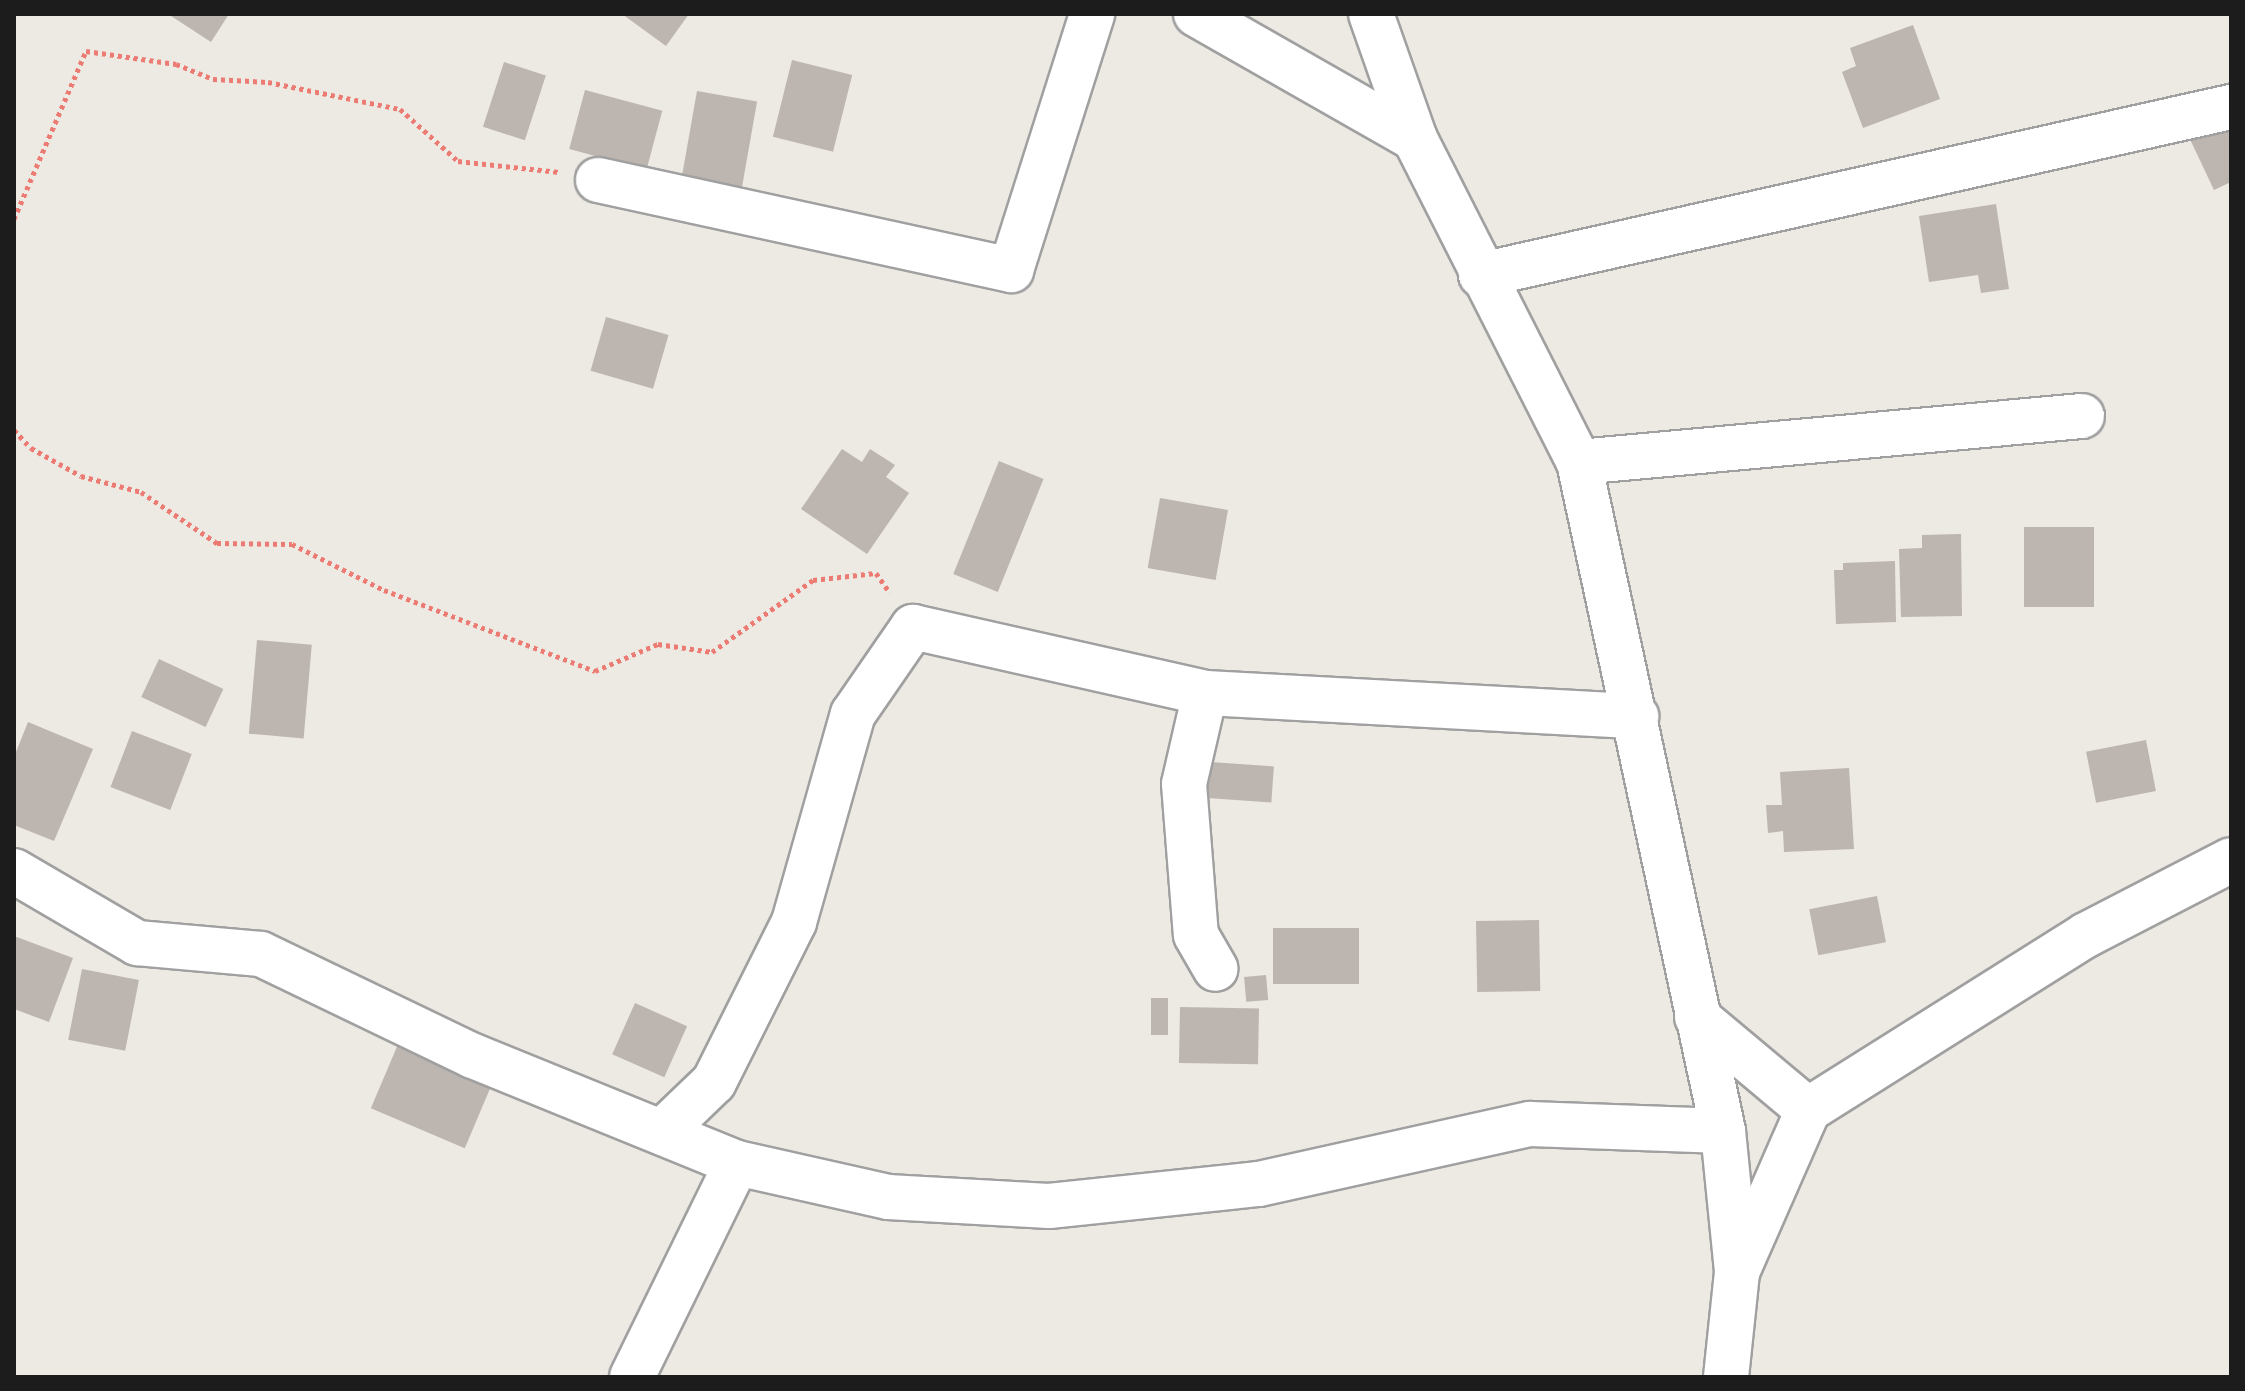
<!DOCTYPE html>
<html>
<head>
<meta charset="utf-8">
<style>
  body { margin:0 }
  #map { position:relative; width:2245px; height:1391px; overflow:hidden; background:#ede9e3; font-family:"Work Sans",sans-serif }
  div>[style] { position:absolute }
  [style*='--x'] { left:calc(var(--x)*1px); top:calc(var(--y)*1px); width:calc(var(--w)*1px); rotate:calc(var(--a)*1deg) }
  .building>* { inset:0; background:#bdb5b0; transform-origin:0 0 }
  .path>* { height:5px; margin-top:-2.5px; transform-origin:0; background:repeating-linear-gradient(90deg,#ec7b74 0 4px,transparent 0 8px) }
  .roads { filter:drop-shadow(2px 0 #a0a0a0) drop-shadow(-2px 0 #a0a0a0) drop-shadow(0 2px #a0a0a0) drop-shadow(0 -2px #a0a0a0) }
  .minor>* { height:44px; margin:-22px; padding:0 22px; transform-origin:22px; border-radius:22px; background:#fff }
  span { translate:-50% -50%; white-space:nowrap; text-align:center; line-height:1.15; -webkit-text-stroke:6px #fff; paint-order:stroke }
  .frame { position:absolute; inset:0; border:16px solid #1c1c1c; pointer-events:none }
</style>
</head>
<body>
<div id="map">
  <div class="building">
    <div style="clip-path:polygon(168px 14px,229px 14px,211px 42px)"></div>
    <div style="clip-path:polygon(622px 14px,689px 14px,666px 46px)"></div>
    <div style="clip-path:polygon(1913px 25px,1940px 99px,1863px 128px,1842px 72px,1856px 66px,1850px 48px)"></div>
    <div style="left:792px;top:60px;width:62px;height:79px;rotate:14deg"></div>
    <div style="left:504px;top:62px;width:44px;height:68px;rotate:18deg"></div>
    <div style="left:585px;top:90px;width:80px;height:61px;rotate:15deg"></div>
    <div style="left:697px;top:91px;width:61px;height:93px;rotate:10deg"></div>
    <div style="clip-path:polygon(2231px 116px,2231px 182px,2214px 190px,2188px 135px)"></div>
    <div style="clip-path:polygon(1996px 204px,2009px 289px,1981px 293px,1978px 275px,1929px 282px,1919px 216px)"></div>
    <div style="left:606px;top:317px;width:65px;height:56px;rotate:16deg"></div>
    <div style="clip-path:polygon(842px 449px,862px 462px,870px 449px,895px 465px,886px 477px,909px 493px,867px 554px,801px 509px)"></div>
    <div style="left:999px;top:461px;width:48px;height:122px;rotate:22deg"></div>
    <div style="left:1160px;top:498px;width:69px;height:71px;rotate:10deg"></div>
    <div style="left:2024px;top:527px;width:70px;height:80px"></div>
    <div style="clip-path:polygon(1961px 534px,1962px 616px,1901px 617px,1899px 549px,1922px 548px,1922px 535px)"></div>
    <div style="clip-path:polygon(1895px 561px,1896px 622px,1836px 624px,1834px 570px,1843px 570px,1843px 563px)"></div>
    <div style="left:257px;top:640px;width:55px;height:94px;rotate:5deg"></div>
    <div style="left:159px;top:659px;width:71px;height:42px;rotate:25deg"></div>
    <div style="clip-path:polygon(28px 722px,93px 749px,54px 841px,14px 825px,14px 757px)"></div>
    <div style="left:132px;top:731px;width:64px;height:60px;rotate:21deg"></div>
    <div style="left:2146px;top:740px;width:52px;height:61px;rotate:79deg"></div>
    <div style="left:1210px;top:762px;width:64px;height:36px;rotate:4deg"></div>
    <div style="clip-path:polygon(1849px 768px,1854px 849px,1784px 852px,1783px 831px,1768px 833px,1766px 805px,1782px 805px,1780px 772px)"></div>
    <div style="left:1877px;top:896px;width:47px;height:69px;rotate:79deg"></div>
    <div style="left:1539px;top:920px;width:71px;height:63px;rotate:89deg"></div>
    <div style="left:1273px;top:928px;width:86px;height:56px"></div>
    <div style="clip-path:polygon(14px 936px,73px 958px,49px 1022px,14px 1009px)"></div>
    <div style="left:82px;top:969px;width:58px;height:72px;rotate:11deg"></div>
    <div style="left:1266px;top:975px;width:25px;height:22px;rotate:85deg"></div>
    <div style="left:1151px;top:998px;width:17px;height:37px"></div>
    <div style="left:635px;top:1003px;width:57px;height:56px;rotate:24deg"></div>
    <div style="left:1180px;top:1007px;width:79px;height:56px;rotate:1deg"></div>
    <div style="left:399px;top:1042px;width:102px;height:72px;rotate:23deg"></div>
  </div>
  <div class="path">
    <div style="--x:14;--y:219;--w:183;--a:-66.8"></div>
    <div style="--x:86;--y:51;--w:91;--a:8.2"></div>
    <div style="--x:176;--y:64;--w:40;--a:22"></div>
    <div style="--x:213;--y:79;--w:55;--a:3.1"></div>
    <div style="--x:268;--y:82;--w:135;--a:11.6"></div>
    <div style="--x:400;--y:109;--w:78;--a:41.9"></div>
    <div style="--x:458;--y:161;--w:102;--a:6.2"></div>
    <div style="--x:14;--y:430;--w:25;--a:47"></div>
    <div style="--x:31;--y:448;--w:57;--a:29.2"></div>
    <div style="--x:81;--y:476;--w:62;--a:14.9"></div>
    <div style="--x:141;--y:492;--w:92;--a:33.9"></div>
    <div style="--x:217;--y:543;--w:75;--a:0.8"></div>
    <div style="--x:292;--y:544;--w:103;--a:26.6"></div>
    <div style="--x:384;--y:590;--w:226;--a:21"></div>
    <div style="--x:595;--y:671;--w:69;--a:-23.2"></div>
    <div style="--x:658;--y:644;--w:55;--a:8.4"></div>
    <div style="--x:712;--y:652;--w:124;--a:-35.5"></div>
    <div style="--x:813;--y:580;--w:63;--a:-6.3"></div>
    <div style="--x:876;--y:573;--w:24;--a:55"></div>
  </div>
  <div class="roads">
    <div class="minor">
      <div style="--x:1196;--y:14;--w:252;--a:29.7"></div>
      <div style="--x:1415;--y:139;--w:362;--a:63.1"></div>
      <div style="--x:1579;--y:462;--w:684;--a:77.85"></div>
      <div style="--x:1723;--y:1131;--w:142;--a:84.3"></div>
      <div style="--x:1371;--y:14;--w:133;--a:70.6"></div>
      <div style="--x:598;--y:180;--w:423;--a:12.3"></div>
      <div style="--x:1011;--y:270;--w:269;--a:-72.4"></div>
      <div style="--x:1481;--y:275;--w:769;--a:-12.63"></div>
      <div style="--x:1579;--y:462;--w:505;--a:-5.23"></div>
      <div style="--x:1205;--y:693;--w:93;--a:103"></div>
      <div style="--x:1184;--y:784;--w:151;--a:85.5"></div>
      <div style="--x:1196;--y:935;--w:39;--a:60"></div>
      <div style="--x:14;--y:871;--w:143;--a:30.3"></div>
      <div style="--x:137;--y:943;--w:124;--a:5.1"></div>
      <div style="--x:261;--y:954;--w:235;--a:25.7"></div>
      <div style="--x:473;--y:1056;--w:285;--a:22.1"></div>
      <div style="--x:737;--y:1163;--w:155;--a:12.7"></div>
      <div style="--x:888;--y:1197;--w:161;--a:3.2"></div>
      <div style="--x:1049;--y:1206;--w:211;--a:-6"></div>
      <div style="--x:1259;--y:1184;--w:278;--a:-12.5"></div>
      <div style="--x:1530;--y:1124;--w:193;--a:2.1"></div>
      <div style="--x:1697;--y:1017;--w:145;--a:40"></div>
      <div style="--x:664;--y:1130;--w:69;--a:-43.8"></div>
      <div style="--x:714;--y:1082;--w:179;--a:-63.4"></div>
      <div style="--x:794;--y:922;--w:216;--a:-74.2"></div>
      <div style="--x:853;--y:714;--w:106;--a:-55.4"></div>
      <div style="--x:913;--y:627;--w:299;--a:12.7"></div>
      <div style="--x:1205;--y:693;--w:432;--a:3.1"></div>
      <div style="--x:632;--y:1377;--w:238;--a:-63.9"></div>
      <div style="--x:1726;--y:1377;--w:106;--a:-84"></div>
      <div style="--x:1737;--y:1272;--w:177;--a:-66.3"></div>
      <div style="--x:1808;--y:1110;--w:328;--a:-32.2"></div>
      <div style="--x:2086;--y:935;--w:163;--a:-27.3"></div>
    </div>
  </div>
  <div class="frame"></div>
</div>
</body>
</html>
